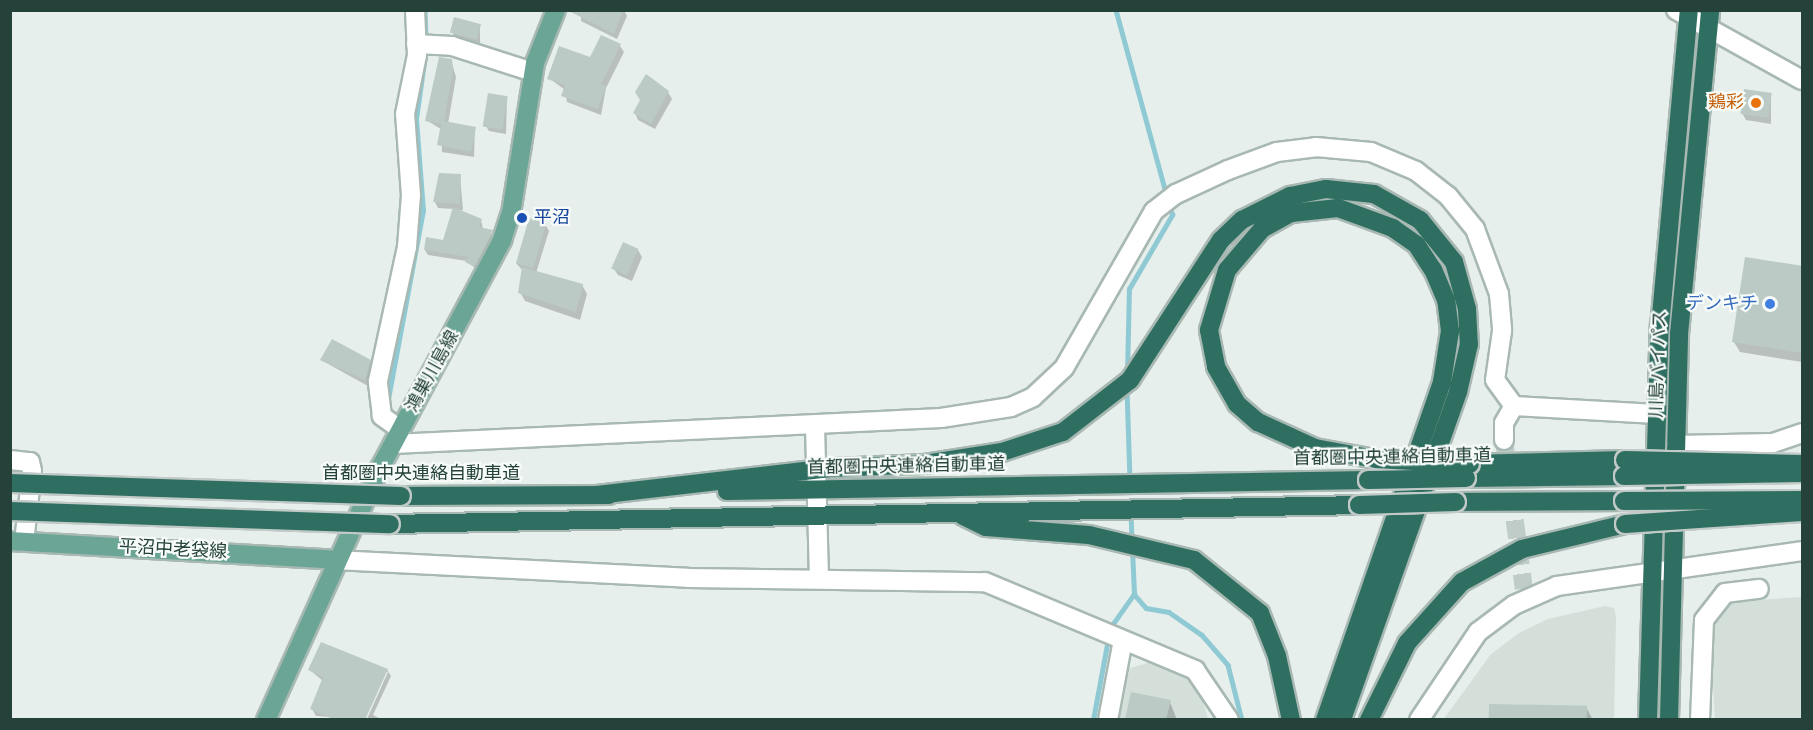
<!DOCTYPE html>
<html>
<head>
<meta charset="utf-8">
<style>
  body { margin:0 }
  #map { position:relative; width:1813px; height:730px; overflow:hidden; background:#e6efeb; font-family:"Alegreya Sans","Noto Sans JP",sans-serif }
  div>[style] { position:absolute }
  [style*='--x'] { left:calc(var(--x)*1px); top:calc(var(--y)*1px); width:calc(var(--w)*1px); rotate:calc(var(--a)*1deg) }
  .built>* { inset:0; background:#d4dfda }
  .shadow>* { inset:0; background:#0003 }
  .stream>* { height:4.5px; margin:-2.25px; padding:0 2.25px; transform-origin:2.25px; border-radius:2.25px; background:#8ec9d4 }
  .building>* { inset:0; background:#bbcac4; transform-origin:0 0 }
  .minor-tunnel>* { height:18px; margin-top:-9px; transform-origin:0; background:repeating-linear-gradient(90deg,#bfccc8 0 18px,transparent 0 27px) }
  .roads { filter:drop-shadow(2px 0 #a8b8b2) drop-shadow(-2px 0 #a8b8b2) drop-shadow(0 2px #a8b8b2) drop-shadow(0 -2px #a8b8b2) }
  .minor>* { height:18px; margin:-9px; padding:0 9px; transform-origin:9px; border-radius:9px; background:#fff }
  .major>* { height:18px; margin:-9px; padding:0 9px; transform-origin:9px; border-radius:9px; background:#6aa596 }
  .highway>* { height:18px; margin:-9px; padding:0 9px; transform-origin:9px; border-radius:9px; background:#2f6f62 }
  .bridges { filter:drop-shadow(2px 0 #c2cac8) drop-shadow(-2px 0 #c2cac8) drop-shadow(0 2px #c2cac8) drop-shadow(0 -2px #c2cac8) }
  .highway-bridge>* { height:18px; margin:-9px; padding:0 9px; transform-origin:9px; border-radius:9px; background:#2f6f62 }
  .dots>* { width:16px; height:16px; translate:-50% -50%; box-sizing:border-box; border:3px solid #f7fbf9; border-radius:50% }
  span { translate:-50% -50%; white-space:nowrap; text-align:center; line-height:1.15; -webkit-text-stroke:4.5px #f7fbf9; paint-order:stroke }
  .food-label { font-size:18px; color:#c56008 }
  .right { translate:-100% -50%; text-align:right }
  .transit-label { font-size:18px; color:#164399 }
  .left { translate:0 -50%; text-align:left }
  .shop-label { font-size:18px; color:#366cbe }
  .street-label { font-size:18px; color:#24423a }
  .frame { position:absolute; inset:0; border:12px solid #24423a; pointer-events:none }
</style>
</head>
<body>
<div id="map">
  <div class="built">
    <div style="clip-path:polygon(1802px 597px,1802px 719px,1715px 719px,1710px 631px,1716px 611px,1727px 602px)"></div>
    <div style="clip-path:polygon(1605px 606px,1614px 608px,1616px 618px,1614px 719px,1443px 720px,1491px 654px,1519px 633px,1548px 619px)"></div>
    <div style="clip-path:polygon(1151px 662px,1181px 672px,1199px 688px,1208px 719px,1115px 720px,1130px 668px)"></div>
  </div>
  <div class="shadow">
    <div style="clip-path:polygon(581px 10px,624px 10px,627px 16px,617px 39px,581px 21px)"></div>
    <div style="clip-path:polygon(480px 25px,480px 44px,455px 38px,452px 31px)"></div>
    <div style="clip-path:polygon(620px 46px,624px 52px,606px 88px,601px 115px,567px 102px,565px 90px,549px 78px)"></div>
    <div style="clip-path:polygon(440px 58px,451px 60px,456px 77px,448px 124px,475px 128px,474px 157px,442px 152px,441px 129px,426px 120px)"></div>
    <div style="clip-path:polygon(668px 92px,672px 99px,655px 129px,638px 120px,635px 113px)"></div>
    <div style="clip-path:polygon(1771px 94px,1771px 124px,1746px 120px,1742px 113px)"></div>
    <div style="clip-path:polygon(507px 97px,506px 134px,489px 131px,486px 126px)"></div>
    <div style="clip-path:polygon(460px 175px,463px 210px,457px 210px,481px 220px,483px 229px,495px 237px,478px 271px,467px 261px,428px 255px,425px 250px,444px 242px,454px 209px,438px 208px,435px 202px)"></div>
    <div style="clip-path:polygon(545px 224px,549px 231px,536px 273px,582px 285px,587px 294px,580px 320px,525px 301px,520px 292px,523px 271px,516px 263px)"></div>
    <div style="clip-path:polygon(638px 250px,642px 257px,632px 281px,618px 275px,614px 269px)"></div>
    <div style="clip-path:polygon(1802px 267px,1802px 362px,1740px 352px,1734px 342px)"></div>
    <div style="clip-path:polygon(321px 360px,370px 361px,374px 368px,368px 386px)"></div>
    <div style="clip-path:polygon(evenodd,310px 670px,387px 670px,391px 676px,373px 715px,383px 720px,316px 716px,312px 709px,323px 681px,310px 670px,385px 672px,388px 672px,367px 719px,364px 718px,385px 672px)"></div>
    <div style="clip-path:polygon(1170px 702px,1177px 720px,1127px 720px)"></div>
    <div style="clip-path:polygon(1586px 707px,1593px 720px,1490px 720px)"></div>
  </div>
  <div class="stream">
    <div style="--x:425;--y:10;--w:31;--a:88"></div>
    <div style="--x:1116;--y:10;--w:193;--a:74.7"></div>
    <div style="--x:1127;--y:375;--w:86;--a:-88.7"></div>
    <div style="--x:1129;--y:289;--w:86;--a:-59.8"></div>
    <div style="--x:1172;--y:215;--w:11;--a:-105"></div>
    <div style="--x:1127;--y:389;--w:91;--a:88.1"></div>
    <div style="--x:388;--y:399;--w:191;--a:-79.5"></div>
    <div style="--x:423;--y:211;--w:92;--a:-94.4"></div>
    <div style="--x:416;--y:119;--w:65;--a:-82"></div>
    <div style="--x:1131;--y:512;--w:28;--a:88"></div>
    <div style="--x:1134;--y:594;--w:18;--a:49"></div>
    <div style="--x:1146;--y:608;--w:23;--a:10"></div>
    <div style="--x:1169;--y:612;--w:40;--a:34.9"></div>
    <div style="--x:1202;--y:635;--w:40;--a:49"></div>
    <div style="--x:1228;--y:665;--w:57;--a:75.7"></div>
    <div style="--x:1110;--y:628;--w:42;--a:-54.8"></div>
    <div style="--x:1134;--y:594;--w:46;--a:-92.5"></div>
    <div style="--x:1093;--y:720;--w:82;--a:-79.5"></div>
  </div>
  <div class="building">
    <div style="clip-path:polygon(567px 10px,623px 10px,614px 34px)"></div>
    <div style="left:454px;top:17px;width:28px;height:16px;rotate:15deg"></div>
    <div style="clip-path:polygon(601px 35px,621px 44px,601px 84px,606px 86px,598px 109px,561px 96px,565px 85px,547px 79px,559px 46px,590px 57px)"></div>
    <div style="clip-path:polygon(439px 57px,452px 59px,453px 70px,444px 121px,476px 127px,471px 152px,437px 145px,441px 124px,425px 121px)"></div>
    <div style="clip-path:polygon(646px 74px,669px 91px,651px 124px,633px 113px,640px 100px,635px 92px)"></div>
    <div style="left:1744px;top:89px;width:28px;height:25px;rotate:8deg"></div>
    <div style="left:488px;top:93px;width:20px;height:34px;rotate:9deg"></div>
    <div style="clip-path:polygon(439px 173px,461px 174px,460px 204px,433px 202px)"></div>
    <div style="clip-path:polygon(453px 207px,482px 219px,479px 227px,493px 230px,475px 267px,465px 262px,468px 257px,424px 250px,426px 237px,443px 240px)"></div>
    <div style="left:529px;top:218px;width:18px;height:47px;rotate:16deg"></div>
    <div style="left:623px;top:242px;width:17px;height:29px;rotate:24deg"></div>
    <div style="clip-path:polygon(1745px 257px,1803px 266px,1803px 353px,1732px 342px)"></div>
    <div style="clip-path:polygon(522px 267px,583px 284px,576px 312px,518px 293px)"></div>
    <div style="clip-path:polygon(332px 339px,371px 360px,365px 380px,320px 360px)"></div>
    <div style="clip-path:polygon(321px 642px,388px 669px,365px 720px,335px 720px,310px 709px,323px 677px,308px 670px)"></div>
    <div style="clip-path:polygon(1131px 692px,1171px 700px,1166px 720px,1125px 720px)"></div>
    <div style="left:1489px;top:704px;width:98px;height:16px;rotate:1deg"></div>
  </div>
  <div class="minor-tunnel">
    <div style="--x:1504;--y:440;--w:150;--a:82.4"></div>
  </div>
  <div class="roads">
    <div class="minor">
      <div style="--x:1676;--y:10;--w:144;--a:29.1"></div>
      <div style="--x:416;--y:44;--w:36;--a:3"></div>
      <div style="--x:452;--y:46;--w:85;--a:17.8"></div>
      <div style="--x:815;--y:426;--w:153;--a:88.5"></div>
      <div style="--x:401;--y:430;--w:24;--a:-144"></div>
      <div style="--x:382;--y:416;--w:35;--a:-97"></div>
      <div style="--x:378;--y:381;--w:137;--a:-77.8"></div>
      <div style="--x:407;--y:247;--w:52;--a:-85.6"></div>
      <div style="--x:411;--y:195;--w:81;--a:-94.2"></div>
      <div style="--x:405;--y:114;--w:60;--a:-78.5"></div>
      <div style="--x:417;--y:55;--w:45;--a:-92.5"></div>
      <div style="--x:1504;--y:440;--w:17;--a:-90"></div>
      <div style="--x:1504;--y:423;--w:20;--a:-60"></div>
      <div style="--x:393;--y:444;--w:549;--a:-2.72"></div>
      <div style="--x:941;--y:418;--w:71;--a:-8.9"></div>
      <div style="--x:1011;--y:407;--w:24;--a:-24"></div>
      <div style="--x:1033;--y:397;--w:42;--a:-43.1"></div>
      <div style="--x:1064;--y:368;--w:181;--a:-60.2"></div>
      <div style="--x:1154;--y:211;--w:28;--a:-38"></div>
      <div style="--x:1176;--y:194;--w:57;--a:-24.8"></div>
      <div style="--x:1228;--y:170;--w:52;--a:-20.2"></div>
      <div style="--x:1277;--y:152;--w:39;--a:-7"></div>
      <div style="--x:1316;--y:147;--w:55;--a:5.2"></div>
      <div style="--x:1371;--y:152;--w:49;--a:22.9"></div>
      <div style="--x:1416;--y:171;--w:41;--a:38"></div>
      <div style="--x:1448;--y:196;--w:43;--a:50.7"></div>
      <div style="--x:1475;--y:229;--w:69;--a:69.7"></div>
      <div style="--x:1499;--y:294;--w:37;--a:85"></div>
      <div style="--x:1502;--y:331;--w:49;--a:98.1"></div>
      <div style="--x:1495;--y:380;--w:32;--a:54"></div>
      <div style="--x:1514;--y:406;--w:143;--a:3.2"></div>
      <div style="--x:1676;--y:445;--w:97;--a:-1.2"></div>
      <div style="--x:1773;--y:443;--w:31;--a:-19"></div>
      <div style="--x:10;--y:460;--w:20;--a:6"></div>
      <div style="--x:30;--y:462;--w:9;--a:77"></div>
      <div style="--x:32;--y:471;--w:71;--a:96.4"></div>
      <div style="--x:335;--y:560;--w:353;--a:2.9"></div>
      <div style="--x:688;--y:578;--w:297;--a:0.8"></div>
      <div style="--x:985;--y:582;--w:228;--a:22.7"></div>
      <div style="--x:1195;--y:670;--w:60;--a:55.8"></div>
      <div style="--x:1108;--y:720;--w:81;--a:-79.4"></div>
      <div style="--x:1419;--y:720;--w:106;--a:-56.2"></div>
      <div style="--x:1478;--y:632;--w:45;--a:-36.9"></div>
      <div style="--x:1514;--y:605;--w:47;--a:-23.8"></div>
      <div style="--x:1557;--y:586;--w:247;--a:-8.1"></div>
      <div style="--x:1700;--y:720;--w:100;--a:-87.7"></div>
      <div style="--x:1704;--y:620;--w:34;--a:-52"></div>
      <div style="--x:1725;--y:593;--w:34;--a:-7"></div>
    </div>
    <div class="major">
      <div style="--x:10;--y:541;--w:326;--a:3.3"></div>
      <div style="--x:266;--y:720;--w:277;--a:-65.7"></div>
      <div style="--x:380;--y:468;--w:259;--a:-61.8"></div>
      <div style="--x:502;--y:240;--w:28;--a:-72"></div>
      <div style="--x:511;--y:213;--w:152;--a:-80.9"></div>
      <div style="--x:535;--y:63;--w:57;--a:-68.4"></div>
    </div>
    <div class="highway">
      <div style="--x:1470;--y:464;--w:155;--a:-1.5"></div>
      <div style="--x:1466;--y:478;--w:158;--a:-0.7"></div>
      <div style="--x:727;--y:491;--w:641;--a:-0.98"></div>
      <div style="--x:597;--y:495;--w:237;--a:-6.6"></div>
      <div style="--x:832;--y:468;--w:93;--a:-2.5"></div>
      <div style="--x:925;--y:464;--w:78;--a:-8.9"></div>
      <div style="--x:1002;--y:452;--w:64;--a:-18.2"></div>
      <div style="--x:1063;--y:432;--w:85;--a:-37.8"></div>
      <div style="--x:1130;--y:380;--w:167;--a:-57"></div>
      <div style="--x:1221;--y:240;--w:29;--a:-44"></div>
      <div style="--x:1242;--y:220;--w:54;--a:-26.6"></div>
      <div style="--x:1290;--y:196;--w:37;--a:-11"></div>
      <div style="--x:1326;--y:189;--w:48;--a:5.9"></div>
      <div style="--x:1374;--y:194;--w:53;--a:29.5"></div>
      <div style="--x:1420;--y:220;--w:54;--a:51"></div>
      <div style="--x:1454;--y:262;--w:49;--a:74.5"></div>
      <div style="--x:1467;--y:309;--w:35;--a:87"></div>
      <div style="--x:1469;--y:344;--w:49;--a:102.9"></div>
      <div style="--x:1458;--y:392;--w:348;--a:109.5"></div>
      <div style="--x:401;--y:496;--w:208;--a:-0.3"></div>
      <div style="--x:1456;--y:502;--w:168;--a:-0.3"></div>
      <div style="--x:963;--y:516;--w:25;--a:26"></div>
      <div style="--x:986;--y:527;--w:103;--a:4.4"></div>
      <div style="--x:1089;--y:535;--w:108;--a:13.4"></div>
      <div style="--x:1194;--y:560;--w:85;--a:38.8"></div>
      <div style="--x:1260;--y:613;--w:46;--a:68.4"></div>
      <div style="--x:1277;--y:656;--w:66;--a:77.7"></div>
      <div style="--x:390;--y:524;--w:969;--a:-1.12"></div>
      <div style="--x:1325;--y:720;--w:358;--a:-70.9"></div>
      <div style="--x:1442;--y:382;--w:52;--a:-81.1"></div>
      <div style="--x:1450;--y:331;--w:31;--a:-97"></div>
      <div style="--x:1446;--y:300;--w:33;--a:-113"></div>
      <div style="--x:1433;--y:270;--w:30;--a:-123"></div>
      <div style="--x:1417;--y:245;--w:29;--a:-145"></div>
      <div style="--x:1393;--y:228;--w:59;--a:-160"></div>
      <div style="--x:1338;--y:208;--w:47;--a:173.9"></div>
      <div style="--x:1291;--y:213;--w:33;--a:151"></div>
      <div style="--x:1262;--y:229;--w:54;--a:130.5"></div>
      <div style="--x:1227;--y:270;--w:63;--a:106.7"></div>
      <div style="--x:1209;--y:330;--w:38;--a:79"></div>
      <div style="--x:1216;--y:367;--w:43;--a:60.4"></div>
      <div style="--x:1237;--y:404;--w:28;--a:41"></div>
      <div style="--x:1258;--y:422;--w:63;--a:24.5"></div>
      <div style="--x:1315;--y:448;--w:61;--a:10.4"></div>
      <div style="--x:1369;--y:720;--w:86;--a:-63.7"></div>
      <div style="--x:1407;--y:643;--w:82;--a:-48"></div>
      <div style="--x:1462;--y:582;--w:68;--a:-28.8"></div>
      <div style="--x:1522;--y:549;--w:106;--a:-13.6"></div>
      <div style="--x:1648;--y:720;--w:393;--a:-88.3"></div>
      <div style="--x:1660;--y:327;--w:318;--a:-84.8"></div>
      <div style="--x:1669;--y:720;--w:386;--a:-88.5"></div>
      <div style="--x:1679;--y:334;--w:325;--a:-84.5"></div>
    </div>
  </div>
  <div class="bridges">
    <div class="highway-bridge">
      <div style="--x:1375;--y:459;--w:95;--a:3"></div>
      <div style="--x:1625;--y:460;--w:177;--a:1.3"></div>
      <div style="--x:1624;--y:476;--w:178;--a:-1"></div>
      <div style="--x:1368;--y:480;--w:98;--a:-1.2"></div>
      <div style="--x:10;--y:483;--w:391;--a:1.9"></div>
      <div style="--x:1624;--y:501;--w:178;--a:-0.3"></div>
      <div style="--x:1359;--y:505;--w:97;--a:-1.8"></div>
      <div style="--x:10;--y:511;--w:380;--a:2"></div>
      <div style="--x:1625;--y:524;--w:177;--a:-3.9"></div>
    </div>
  </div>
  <div class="dots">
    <div style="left:1756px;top:103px;background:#e8710a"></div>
    <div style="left:522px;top:218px;background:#1a4fb4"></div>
    <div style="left:1770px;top:304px;background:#3f7fe0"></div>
  </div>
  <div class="food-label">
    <span class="right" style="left:1744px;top:103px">鶏彩</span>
  </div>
  <div class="transit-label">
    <span class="left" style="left:534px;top:218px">平沼</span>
  </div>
  <div class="shop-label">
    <span class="right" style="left:1758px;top:304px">デンキチ</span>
  </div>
  <div class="street-label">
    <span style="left:1659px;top:364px;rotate:-88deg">川島バイパス</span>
    <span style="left:433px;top:372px;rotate:-61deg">鴻巣川島線</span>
    <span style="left:1392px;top:458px;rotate:-1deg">首都圏中央連絡自動車道</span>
    <span style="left:906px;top:467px;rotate:-1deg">首都圏中央連絡自動車道</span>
    <span style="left:421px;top:474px">首都圏中央連絡自動車道</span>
    <span style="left:173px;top:550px;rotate:3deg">平沼中老袋線</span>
  </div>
  <div class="frame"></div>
</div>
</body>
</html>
